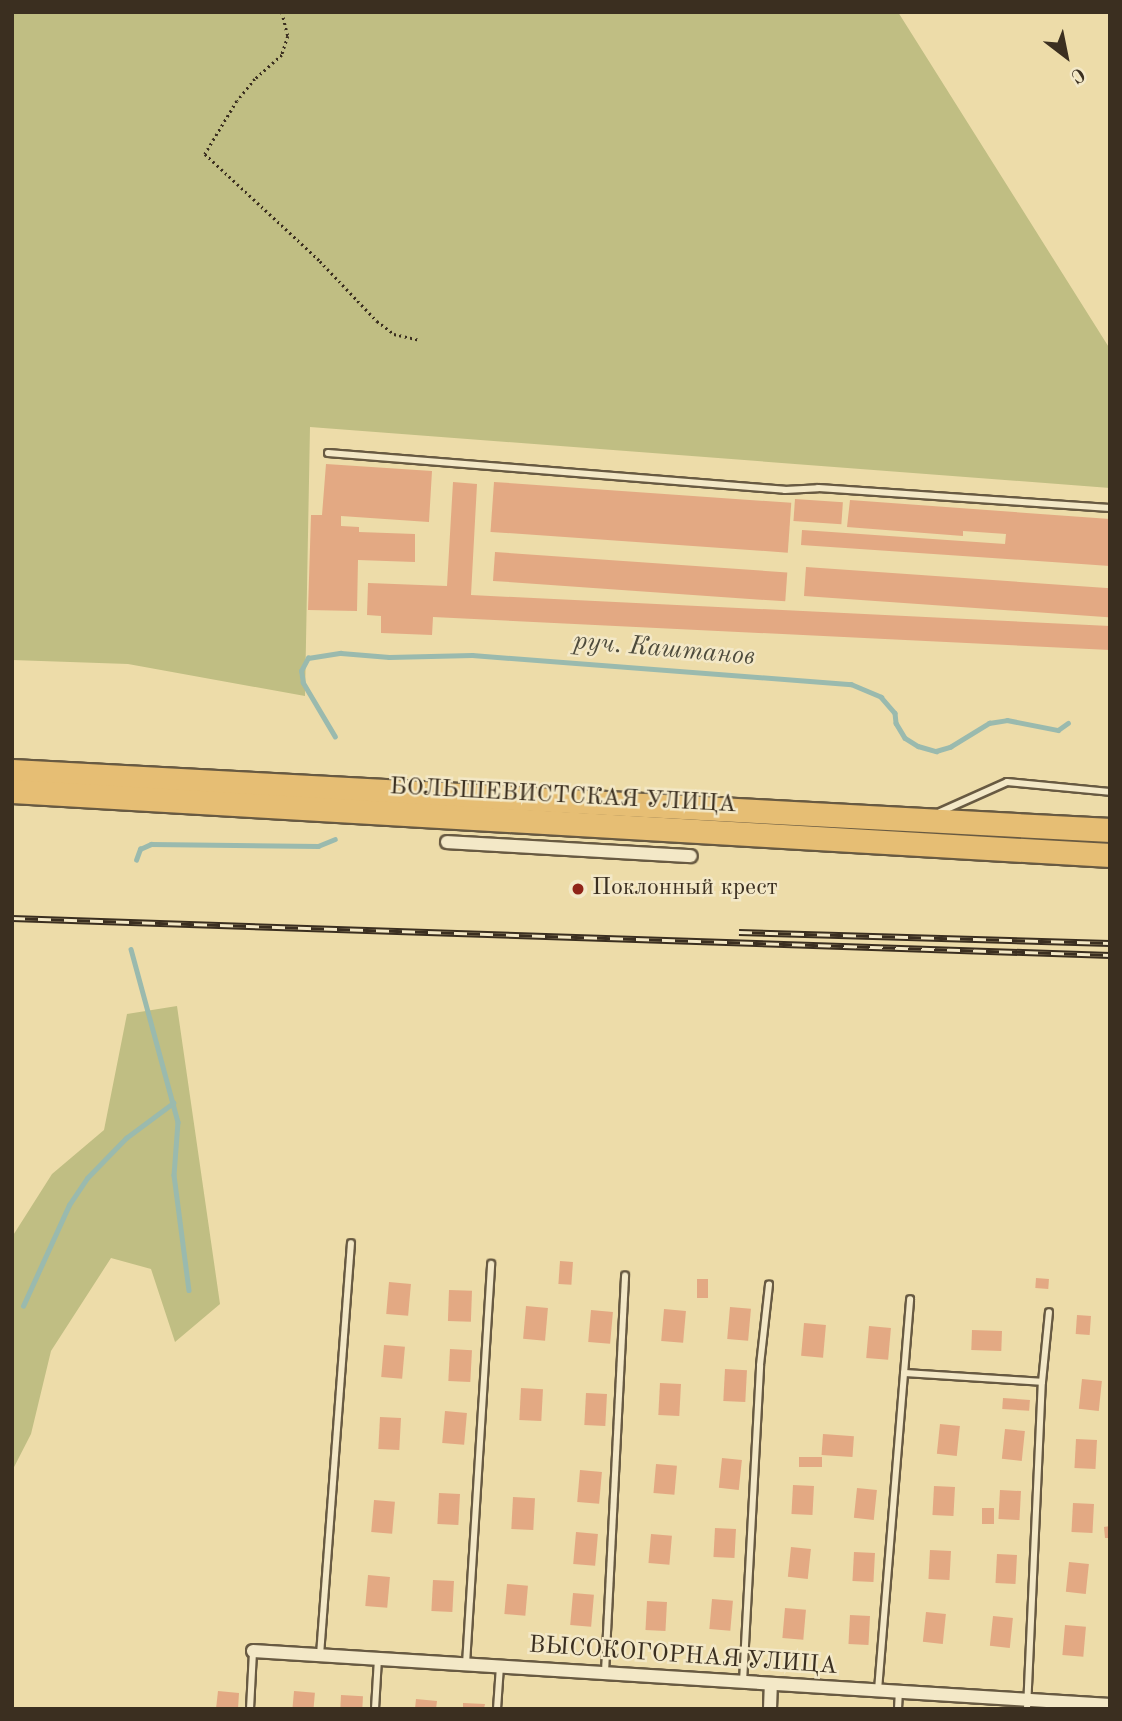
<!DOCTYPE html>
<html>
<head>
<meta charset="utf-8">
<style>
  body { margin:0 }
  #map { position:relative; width:1122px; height:1721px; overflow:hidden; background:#eddca9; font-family:"Old Standard TT",serif }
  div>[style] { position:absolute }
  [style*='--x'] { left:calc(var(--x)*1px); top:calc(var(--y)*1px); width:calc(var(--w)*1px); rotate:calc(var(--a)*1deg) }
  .green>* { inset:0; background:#c0be83 }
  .stream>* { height:4.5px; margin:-2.25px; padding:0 2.25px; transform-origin:2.25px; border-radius:2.25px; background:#9abaae }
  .building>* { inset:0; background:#e3a983; transform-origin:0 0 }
  .path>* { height:2.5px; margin-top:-1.25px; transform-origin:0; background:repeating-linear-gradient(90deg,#3b2f20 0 2px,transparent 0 5.5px) }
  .roads { filter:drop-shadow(2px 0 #685a42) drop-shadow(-2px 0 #685a42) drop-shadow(0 2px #685a42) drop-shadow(0 -2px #685a42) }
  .lane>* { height:6px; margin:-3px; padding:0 3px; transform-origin:3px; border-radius:3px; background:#f3e8c7 }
  .street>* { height:12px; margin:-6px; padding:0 6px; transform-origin:6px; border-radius:6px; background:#f3e8c7 }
  .highway>* { height:23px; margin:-11.5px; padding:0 11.5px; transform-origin:11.5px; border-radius:11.5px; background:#e6be74 }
  .rail>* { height:7px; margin-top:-3.5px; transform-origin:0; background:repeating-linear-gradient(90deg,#f3e8c7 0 13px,#3b2f20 0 26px); box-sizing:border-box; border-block:2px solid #3b2f20 }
  .dots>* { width:19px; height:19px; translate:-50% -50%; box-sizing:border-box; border:4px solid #f3e8c7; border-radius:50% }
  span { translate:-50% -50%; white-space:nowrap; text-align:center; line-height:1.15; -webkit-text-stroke:5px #f3e8c7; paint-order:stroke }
  .street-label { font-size:24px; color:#3b2f20 }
  .poi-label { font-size:24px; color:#3b2f20 }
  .left { translate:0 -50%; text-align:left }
  .water-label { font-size:26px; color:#4e4b3c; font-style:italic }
  .frame { position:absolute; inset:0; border:14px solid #3b2f20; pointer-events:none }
  .north { position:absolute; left:1031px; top:21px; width:70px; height:70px; -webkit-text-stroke:5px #f3e8c7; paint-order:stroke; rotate:148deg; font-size:19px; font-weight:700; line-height:28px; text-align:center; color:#3b2f20 }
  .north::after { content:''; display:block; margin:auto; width:24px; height:32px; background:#3b2f20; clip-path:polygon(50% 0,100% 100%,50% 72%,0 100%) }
</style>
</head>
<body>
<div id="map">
  <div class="green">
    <div style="clip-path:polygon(12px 12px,898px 12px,1110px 349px,1110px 488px,310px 427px,305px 696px,128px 664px,12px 660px)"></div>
    <div style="clip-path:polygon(177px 1006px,220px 1304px,175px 1342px,151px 1269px,111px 1258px,51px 1351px,31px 1434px,12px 1471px,12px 1237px,52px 1174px,104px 1130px,127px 1014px)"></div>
  </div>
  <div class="stream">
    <div style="--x:335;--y:737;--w:63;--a:-120.7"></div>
    <div style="--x:303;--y:683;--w:12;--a:-99"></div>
    <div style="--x:301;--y:671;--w:15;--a:-62"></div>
    <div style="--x:308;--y:658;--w:33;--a:-9"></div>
    <div style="--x:341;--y:653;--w:48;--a:4.8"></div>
    <div style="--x:389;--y:657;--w:83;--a:-1.4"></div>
    <div style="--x:472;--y:655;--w:380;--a:4.4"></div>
    <div style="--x:851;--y:684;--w:33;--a:23"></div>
    <div style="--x:881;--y:697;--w:21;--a:49"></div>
    <div style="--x:895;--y:713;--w:10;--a:84"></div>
    <div style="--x:896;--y:723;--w:17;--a:59"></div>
    <div style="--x:905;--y:738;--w:15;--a:32"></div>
    <div style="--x:918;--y:746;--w:19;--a:16"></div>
    <div style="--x:936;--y:751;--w:15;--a:-16"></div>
    <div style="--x:950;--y:747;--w:46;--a:-31.6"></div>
    <div style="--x:989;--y:723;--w:18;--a:-9"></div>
    <div style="--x:1007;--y:720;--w:52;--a:11.1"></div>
    <div style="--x:1058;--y:730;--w:12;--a:-35"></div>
    <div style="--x:136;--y:860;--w:12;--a:-70"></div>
    <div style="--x:140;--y:849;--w:12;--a:-24"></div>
    <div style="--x:151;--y:844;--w:167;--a:0.7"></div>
    <div style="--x:318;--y:846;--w:18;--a:-22"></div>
    <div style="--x:131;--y:949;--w:179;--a:74.8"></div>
    <div style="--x:178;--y:1122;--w:53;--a:94.3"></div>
    <div style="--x:174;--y:1175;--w:116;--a:82.6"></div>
    <div style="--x:23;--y:1306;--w:111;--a:-65.5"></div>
    <div style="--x:69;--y:1205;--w:32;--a:-56"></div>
    <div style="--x:87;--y:1178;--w:56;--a:-45.7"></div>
    <div style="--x:126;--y:1138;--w:59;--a:-36.7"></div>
  </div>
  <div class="building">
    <div style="clip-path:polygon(326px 464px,432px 471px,429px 522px,341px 516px,341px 526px,359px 527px,359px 532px,415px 534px,415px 562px,358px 560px,357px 611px,308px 610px,311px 515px,322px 515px)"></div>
    <div style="clip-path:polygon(453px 482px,477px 484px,471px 595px,1110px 626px,1110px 650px,433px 617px,432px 635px,381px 633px,381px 616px,367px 615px,368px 583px,447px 586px)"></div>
    <div style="left:494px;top:482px;width:298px;height:50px;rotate:4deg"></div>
    <div style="left:795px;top:499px;width:48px;height:22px;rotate:4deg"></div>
    <div style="clip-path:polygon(850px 500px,1110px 519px,1110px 566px,801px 545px,802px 530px,1005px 544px,1006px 534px,963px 531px,963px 536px,847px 527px)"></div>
    <div style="left:495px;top:552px;width:293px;height:29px;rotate:4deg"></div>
    <div style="left:806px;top:567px;width:305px;height:29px;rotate:4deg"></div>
    <div style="left:560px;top:1261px;width:13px;height:23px;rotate:4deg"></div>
    <div style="left:1036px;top:1278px;width:13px;height:10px;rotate:4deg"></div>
    <div style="left:697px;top:1279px;width:11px;height:19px"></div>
    <div style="left:389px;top:1282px;width:22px;height:32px;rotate:5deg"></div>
    <div style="left:449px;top:1290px;width:23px;height:31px;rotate:2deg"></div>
    <div style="left:526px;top:1306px;width:22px;height:33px;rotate:5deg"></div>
    <div style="left:730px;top:1307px;width:21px;height:32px;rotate:5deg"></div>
    <div style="left:664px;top:1309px;width:22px;height:32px;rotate:5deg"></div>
    <div style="left:591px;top:1310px;width:22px;height:32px;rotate:5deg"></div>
    <div style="left:1077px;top:1315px;width:14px;height:19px;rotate:4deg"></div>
    <div style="left:804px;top:1323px;width:22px;height:33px;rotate:5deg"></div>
    <div style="left:869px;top:1326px;width:22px;height:32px;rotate:5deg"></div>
    <div style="left:972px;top:1330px;width:30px;height:20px;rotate:2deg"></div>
    <div style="left:384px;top:1345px;width:21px;height:32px;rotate:5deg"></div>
    <div style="left:450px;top:1349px;width:22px;height:32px;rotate:3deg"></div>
    <div style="left:725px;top:1369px;width:22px;height:32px;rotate:3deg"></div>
    <div style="left:1082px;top:1379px;width:20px;height:30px;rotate:6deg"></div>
    <div style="left:660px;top:1383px;width:21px;height:32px;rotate:3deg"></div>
    <div style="left:521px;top:1388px;width:22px;height:32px;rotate:3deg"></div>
    <div style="left:586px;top:1393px;width:21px;height:32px;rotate:3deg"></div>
    <div style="left:1003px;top:1398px;width:27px;height:11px;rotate:4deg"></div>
    <div style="left:445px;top:1411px;width:22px;height:32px;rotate:5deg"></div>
    <div style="left:380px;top:1417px;width:21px;height:32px;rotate:3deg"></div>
    <div style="left:940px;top:1424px;width:20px;height:30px;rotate:6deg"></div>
    <div style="left:1005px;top:1429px;width:20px;height:30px;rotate:6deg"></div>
    <div style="left:823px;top:1434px;width:31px;height:21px;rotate:4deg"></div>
    <div style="left:1076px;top:1439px;width:21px;height:29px;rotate:3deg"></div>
    <div style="left:799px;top:1457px;width:23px;height:10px"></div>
    <div style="left:722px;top:1458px;width:20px;height:30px;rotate:6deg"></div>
    <div style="left:656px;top:1464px;width:21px;height:29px;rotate:5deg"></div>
    <div style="left:580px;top:1470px;width:22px;height:32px;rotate:5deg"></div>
    <div style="left:793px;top:1485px;width:21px;height:29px;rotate:3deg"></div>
    <div style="left:934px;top:1486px;width:21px;height:29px;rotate:3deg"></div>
    <div style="left:857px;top:1488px;width:20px;height:30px;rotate:6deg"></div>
    <div style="left:1000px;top:1490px;width:21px;height:29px;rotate:3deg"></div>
    <div style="left:439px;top:1493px;width:21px;height:31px;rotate:3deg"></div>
    <div style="left:513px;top:1497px;width:22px;height:32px;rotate:3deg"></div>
    <div style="left:374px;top:1500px;width:21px;height:32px;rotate:5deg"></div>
    <div style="left:1073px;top:1503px;width:21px;height:29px;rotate:3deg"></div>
    <div style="left:982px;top:1508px;width:12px;height:16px"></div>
    <div style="clip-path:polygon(1110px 1526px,1110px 1538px,1105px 1538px,1104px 1527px)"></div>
    <div style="left:715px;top:1528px;width:21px;height:29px;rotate:3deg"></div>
    <div style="left:576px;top:1532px;width:22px;height:32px;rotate:5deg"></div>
    <div style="left:651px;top:1534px;width:21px;height:29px;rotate:5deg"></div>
    <div style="left:791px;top:1547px;width:20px;height:30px;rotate:6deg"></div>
    <div style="left:930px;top:1550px;width:21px;height:29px;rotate:3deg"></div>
    <div style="left:854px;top:1552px;width:21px;height:29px;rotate:3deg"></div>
    <div style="left:997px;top:1554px;width:20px;height:29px;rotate:3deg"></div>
    <div style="left:1069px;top:1562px;width:20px;height:30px;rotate:6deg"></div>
    <div style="left:368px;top:1575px;width:22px;height:31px;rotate:5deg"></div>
    <div style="left:433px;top:1580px;width:21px;height:31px;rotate:3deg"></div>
    <div style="left:507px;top:1584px;width:21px;height:30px;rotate:5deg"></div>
    <div style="left:573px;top:1593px;width:21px;height:32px;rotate:5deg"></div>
    <div style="left:712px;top:1599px;width:21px;height:30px;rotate:5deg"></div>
    <div style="left:647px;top:1601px;width:20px;height:29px;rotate:3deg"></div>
    <div style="left:785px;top:1608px;width:21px;height:30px;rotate:5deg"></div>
    <div style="left:926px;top:1612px;width:20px;height:30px;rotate:6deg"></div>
    <div style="left:850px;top:1615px;width:20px;height:29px;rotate:3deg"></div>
    <div style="left:993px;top:1616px;width:20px;height:30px;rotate:6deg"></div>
    <div style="left:1065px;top:1625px;width:21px;height:30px;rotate:5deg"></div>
    <div style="clip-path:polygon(218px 1691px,239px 1693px,238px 1709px,216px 1709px)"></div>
    <div style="left:294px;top:1691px;width:21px;height:18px;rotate:5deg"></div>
    <div style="left:341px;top:1695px;width:22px;height:14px;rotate:3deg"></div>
    <div style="clip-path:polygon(416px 1699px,437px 1701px,436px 1709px,415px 1709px)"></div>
    <div style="clip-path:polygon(463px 1703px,485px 1704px,484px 1709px,463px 1709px)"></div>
  </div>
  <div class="path">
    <div style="--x:282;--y:12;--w:25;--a:76"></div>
    <div style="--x:288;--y:36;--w:20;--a:108"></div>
    <div style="--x:282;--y:55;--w:36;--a:138"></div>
    <div style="--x:255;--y:79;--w:28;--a:129"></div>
    <div style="--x:237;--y:101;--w:62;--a:121.1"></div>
    <div style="--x:205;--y:154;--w:157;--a:42.9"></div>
    <div style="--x:320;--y:261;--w:83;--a:46.5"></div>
    <div style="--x:377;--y:321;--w:21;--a:37"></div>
    <div style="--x:394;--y:334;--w:26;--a:13"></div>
  </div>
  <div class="roads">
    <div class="lane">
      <div style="--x:328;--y:453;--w:458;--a:4.6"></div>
      <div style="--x:785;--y:490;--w:33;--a:-3"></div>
      <div style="--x:818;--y:488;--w:293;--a:3.9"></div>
      <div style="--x:940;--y:812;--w:73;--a:-24.1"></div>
      <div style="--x:1007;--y:782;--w:103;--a:5.5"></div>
      <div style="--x:904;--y:1373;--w:138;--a:3.7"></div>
      <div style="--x:320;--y:1655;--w:413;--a:-85.7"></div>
      <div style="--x:466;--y:1664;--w:401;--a:-86.4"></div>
      <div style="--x:605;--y:1672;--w:397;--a:-87.1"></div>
      <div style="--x:743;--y:1682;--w:317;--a:-86.9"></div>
      <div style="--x:760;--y:1365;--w:81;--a:-83.6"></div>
      <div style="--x:878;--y:1690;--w:392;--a:-85.3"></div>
      <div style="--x:250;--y:1709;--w:58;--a:-87"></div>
      <div style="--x:375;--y:1709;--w:50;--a:-86.6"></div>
      <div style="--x:497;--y:1709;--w:43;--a:-86"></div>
      <div style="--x:898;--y:1709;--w:17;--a:-87"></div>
      <div style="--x:1027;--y:1709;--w:327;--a:-87.4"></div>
      <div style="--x:1042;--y:1382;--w:70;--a:-84.3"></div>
    </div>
    <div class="street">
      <div style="--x:447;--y:842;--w:244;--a:3.3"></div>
      <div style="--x:253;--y:1651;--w:859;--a:3.61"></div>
      <div style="--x:770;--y:1709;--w:25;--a:-88"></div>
    </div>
    <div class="highway">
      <div style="--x:12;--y:771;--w:1100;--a:3.08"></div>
      <div style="--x:12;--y:791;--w:1100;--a:3.34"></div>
    </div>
  </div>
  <div class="rail">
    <div style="--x:12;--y:918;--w:1099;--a:1.93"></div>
    <div style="--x:739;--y:932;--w:371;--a:1.7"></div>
  </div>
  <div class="dots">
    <div style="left:578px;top:889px;background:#8f2418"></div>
  </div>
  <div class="street-label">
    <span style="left:563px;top:797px;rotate:3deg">БОЛЬШЕВИСТСКАЯ УЛИЦА</span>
    <span style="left:683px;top:1657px;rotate:4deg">ВЫСОКОГОРНАЯ УЛИЦА</span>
  </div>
  <div class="poi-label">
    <span class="left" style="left:592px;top:889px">Поклонный крест</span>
  </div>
  <div class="water-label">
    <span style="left:664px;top:650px;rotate:5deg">руч. Каштанов</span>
  </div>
  <div class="frame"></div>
  <div class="north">С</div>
</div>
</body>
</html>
